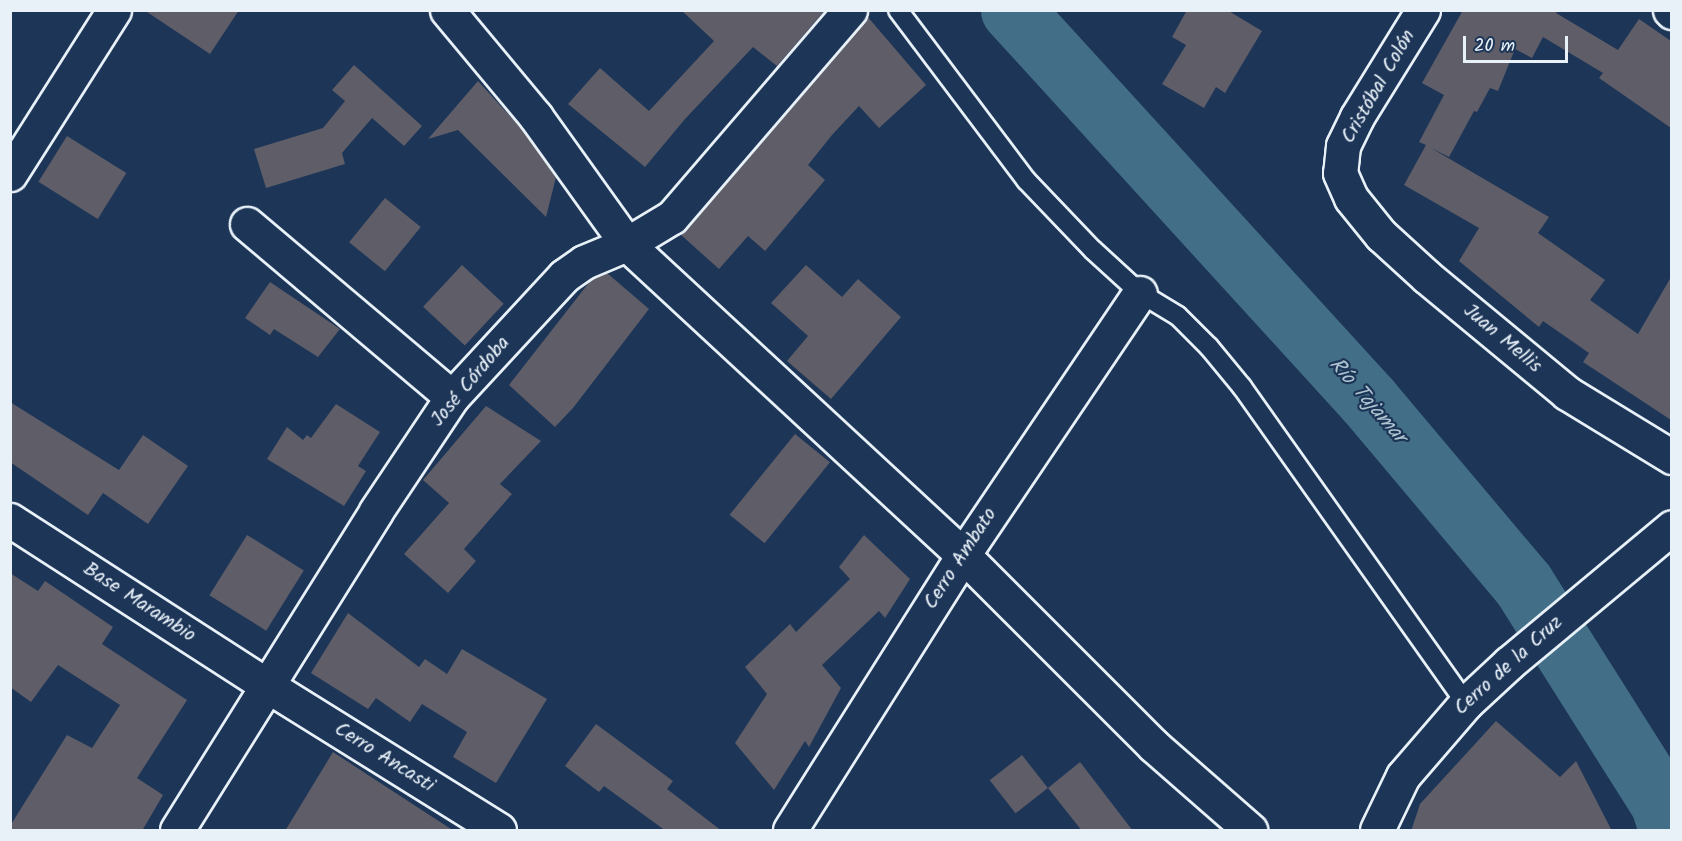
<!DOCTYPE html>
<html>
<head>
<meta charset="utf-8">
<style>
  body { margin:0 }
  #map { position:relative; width:1682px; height:841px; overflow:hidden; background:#1d3557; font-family:Kalam,sans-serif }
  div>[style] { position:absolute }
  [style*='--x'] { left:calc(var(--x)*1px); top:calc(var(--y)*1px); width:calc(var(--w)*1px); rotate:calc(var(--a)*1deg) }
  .river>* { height:63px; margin:-31.5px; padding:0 31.5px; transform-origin:31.5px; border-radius:31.5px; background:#426f87 }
  .building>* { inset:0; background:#5e5d68; transform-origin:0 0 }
  .roads { filter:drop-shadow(2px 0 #e8f1f8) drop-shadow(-2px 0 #e8f1f8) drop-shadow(0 2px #e8f1f8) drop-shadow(0 -2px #e8f1f8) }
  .service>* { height:18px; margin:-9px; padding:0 9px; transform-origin:9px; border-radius:9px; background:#1d3557 }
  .minor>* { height:33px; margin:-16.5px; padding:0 16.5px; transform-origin:16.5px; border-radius:16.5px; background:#1d3557 }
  span { translate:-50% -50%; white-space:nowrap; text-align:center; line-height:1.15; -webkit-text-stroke:4.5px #1d3557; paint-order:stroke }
  .street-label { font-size:20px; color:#e8f1f8 }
  .water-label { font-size:21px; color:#aec4d0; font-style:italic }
  .frame { position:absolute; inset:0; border:12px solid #e8f1f8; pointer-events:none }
  .scale { position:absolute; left:1463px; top:36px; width:105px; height:27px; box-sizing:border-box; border:3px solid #e8f1f8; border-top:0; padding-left:8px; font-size:18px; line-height:21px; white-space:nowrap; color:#e8f1f8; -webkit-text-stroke:4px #1d3557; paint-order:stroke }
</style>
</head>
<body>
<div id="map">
  <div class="river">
    <div style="--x:1012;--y:10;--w:528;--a:47.61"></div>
    <div style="--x:1368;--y:400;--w:241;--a:49.9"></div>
    <div style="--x:1523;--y:584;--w:260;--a:57.7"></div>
    <div style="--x:1662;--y:804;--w:27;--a:73"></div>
  </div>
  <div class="building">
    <div style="clip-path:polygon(144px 10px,239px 10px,210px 54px)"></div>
    <div style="clip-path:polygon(681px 10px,825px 10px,777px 66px,753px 47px,685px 119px,645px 167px,568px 104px,600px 68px,649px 111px,714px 41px)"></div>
    <div style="clip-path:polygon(1187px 10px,1227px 10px,1262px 31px,1225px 93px,1216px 87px,1204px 108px,1162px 84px,1186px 45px,1172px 37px)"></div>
    <div style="clip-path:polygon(1463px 10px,1558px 10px,1556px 13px,1618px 50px,1639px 19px,1671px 41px,1671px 128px,1599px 78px,1603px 73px,1543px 37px,1532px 58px,1515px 49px,1498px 91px,1490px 88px,1477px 112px,1474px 111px,1449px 157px,1431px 148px,1549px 217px,1538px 233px,1605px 280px,1590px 300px,1638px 334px,1671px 277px,1671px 420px,1583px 362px,1589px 353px,1543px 321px,1539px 327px,1459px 261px,1479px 228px,1404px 185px,1426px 145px,1419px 142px,1444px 95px,1422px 83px)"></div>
    <div style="clip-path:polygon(867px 16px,926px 85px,879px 128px,859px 106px,832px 135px,808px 165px,825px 180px,765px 251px,748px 236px,719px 269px,680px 234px)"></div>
    <div style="clip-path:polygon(354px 65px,422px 126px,404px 146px,372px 118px,342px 153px,345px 164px,266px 188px,254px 149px,323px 128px,345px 101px,332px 90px)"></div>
    <div style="clip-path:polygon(478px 81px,521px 128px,556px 177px,546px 217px,458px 130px,428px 139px)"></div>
    <div style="left:67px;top:136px;width:70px;height:54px;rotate:32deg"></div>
    <div style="left:385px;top:198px;width:46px;height:57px;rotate:39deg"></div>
    <div style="left:462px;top:265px;width:57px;height:57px;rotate:43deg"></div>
    <div style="clip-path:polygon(806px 265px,842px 297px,858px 279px,901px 317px,831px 399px,787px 361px,808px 336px,771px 303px)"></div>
    <div style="clip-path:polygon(607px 273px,649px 309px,573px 408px,555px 427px,509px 385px,591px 280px)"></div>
    <div style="clip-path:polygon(270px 282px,340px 329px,318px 357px,274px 329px,270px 335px,245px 318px)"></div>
    <div style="clip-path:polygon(10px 402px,119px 470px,143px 435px,188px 466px,148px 524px,103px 493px,88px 515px,10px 462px)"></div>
    <div style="clip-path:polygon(336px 404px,380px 432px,358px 466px,366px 471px,344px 506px,267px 459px,287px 427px,303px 440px,307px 435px,311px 438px)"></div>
    <div style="clip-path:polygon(486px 406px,541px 441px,500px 484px,512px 494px,464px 549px,476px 561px,448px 593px,404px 554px,449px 503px,423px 480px)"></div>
    <div style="left:795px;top:434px;width:45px;height:104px;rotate:39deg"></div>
    <div style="left:247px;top:535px;width:67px;height:71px;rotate:32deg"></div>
    <div style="clip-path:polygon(864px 535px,910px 579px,885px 618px,879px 611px,822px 665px,841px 688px,809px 747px,805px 741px,774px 790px,735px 743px,767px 694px,745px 667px,790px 624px,796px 632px,850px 579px,839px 567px)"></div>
    <div style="clip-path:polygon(10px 573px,38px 591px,45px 581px,113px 627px,102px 644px,187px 700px,137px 778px,163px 795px,142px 831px,10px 831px,10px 826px,67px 735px,92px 748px,120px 705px,58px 665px,31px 702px,10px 687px)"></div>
    <div style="clip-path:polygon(348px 613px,419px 667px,425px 659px,447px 674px,462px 649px,547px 699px,496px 783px,453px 757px,467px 732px,422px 704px,410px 722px,376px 698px,368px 709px,311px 673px)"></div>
    <div style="clip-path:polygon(1496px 721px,1560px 777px,1576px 761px,1612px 831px,1411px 831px,1420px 804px)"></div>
    <div style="clip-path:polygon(596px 724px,673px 781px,667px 789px,722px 831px,666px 831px,604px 786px,599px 792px,565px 766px)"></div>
    <div style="clip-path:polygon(333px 752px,368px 775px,454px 831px,285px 831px)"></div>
    <div style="left:1022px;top:755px;width:42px;height:41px;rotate:52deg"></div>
    <div style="clip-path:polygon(1080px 762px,1133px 831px,1082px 831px,1048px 788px)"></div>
  </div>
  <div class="roads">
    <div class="service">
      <div style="--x:898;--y:10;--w:213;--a:53"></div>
      <div style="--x:1026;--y:180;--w:97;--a:46.3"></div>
      <div style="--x:1093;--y:250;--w:64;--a:42.5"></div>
      <div style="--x:1140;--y:293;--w:44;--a:31.2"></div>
      <div style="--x:1178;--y:316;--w:44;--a:45"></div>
      <div style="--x:1209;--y:347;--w:52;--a:50.5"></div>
      <div style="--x:1242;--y:387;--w:387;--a:54.7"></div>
    </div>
    <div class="minor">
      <div style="--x:447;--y:10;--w:139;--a:50.2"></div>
      <div style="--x:536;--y:117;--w:156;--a:54.4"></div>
      <div style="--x:627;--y:244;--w:458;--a:42.8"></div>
      <div style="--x:963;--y:555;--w:270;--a:45"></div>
      <div style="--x:1154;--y:746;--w:128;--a:41.2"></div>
      <div style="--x:1423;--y:10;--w:126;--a:121.7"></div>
      <div style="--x:1357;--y:117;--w:32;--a:116"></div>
      <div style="--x:1343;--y:146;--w:27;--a:96"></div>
      <div style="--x:1340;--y:173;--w:27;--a:66"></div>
      <div style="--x:1351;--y:198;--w:48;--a:51"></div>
      <div style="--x:1381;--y:235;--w:62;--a:42.4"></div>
      <div style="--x:1427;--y:277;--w:182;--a:39.6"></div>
      <div style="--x:1567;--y:393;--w:123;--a:31.4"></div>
      <div style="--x:1670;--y:10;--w:3;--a:45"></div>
      <div style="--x:10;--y:174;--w:194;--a:-57.6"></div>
      <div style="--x:247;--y:224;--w:268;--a:40.2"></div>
      <div style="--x:10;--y:520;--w:307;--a:32.8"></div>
      <div style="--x:268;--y:686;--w:272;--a:31.9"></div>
      <div style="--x:177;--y:830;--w:376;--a:-58"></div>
      <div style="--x:376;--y:511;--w:137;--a:-56.3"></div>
      <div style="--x:452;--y:397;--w:165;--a:-47.2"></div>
      <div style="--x:564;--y:276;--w:24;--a:-35"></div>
      <div style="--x:584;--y:262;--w:47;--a:-22.7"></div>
      <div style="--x:627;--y:244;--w:52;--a:-31"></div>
      <div style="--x:672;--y:217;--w:273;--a:-49.3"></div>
      <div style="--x:790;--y:830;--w:325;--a:-57.8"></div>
      <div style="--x:963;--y:555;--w:316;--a:-56"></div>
      <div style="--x:1377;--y:830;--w:60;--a:-64.3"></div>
      <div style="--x:1403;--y:776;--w:96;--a:-49.2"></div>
      <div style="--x:1466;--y:703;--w:59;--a:-42.9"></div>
      <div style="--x:1509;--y:663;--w:212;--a:-39.8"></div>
    </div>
  </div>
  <div class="street-label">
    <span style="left:1379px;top:87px;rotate:-60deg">Cristóbal Colón</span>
    <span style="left:1502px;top:339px;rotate:40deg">Juan Mellis</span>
    <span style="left:471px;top:382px;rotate:-50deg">José Córdoba</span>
    <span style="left:961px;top:559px;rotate:-57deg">Cerro Ambato</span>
    <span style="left:139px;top:603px;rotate:33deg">Base Marambio</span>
    <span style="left:1509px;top:666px;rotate:-42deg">Cerro de la Cruz</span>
    <span style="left:384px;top:758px;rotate:32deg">Cerro Ancasti</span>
  </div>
  <div class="water-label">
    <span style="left:1367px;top:401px;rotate:49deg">Río Tajamar</span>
  </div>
  <div class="frame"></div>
  <div class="scale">20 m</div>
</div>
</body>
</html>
